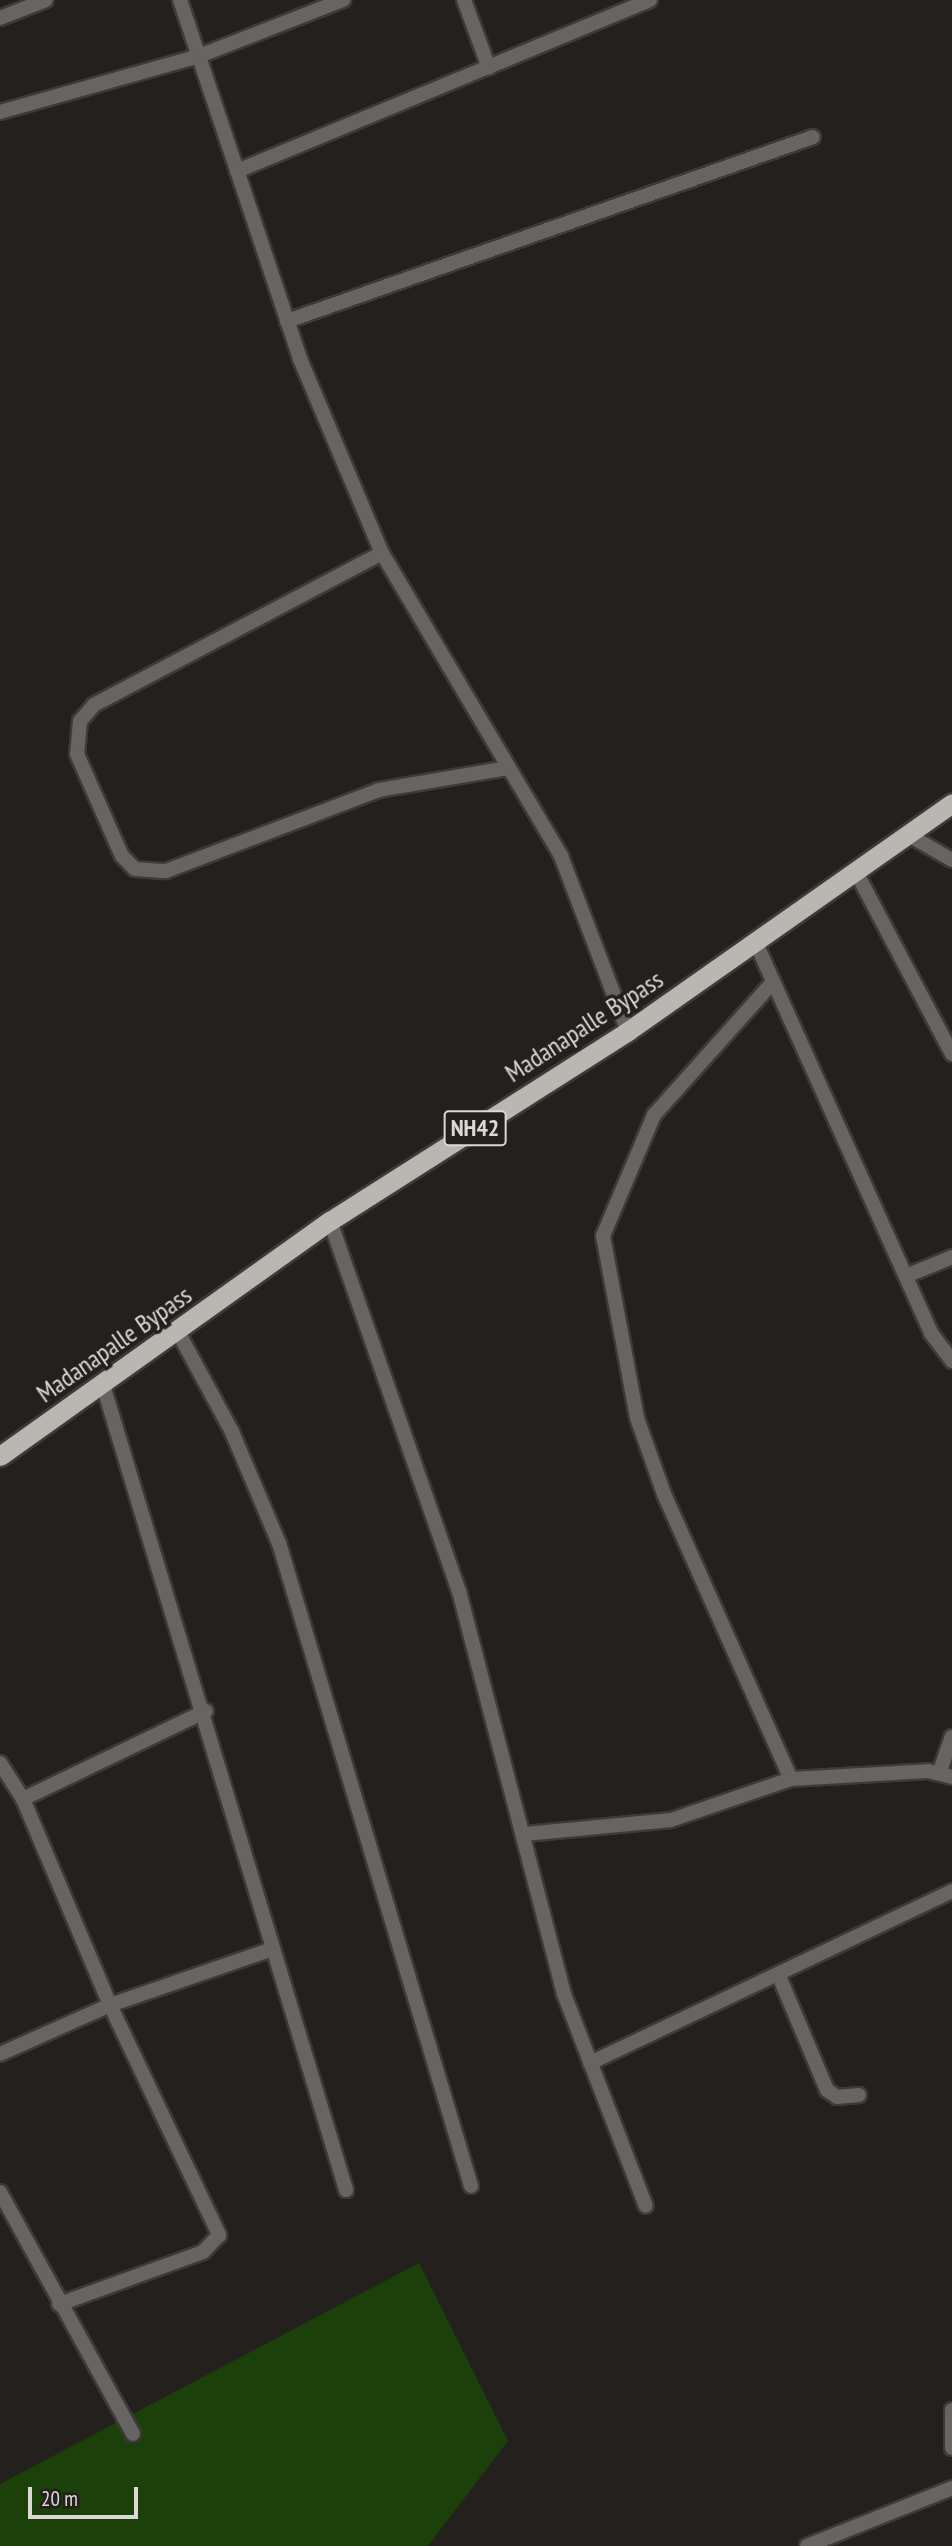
<!DOCTYPE html>
<html>
<head>
<meta charset="utf-8">
<style>
  body { margin:0 }
  #map { position:relative; width:952px; height:2546px; overflow:hidden; background:#24201d; font-family:"PT Sans Narrow",sans-serif }
  div>[style] { position:absolute }
  [style*='--x'] { left:calc(var(--x)*1px); top:calc(var(--y)*1px); width:calc(var(--w)*1px); rotate:calc(var(--a)*1deg) }
  .green>* { inset:0; background:#1b4009 }
  .roads { filter:drop-shadow(2px 0 #3e3a37) drop-shadow(-2px 0 #3e3a37) drop-shadow(0 2px #3e3a37) drop-shadow(0 -2px #3e3a37) }
  .minor>* { height:14px; margin:-7px; padding:0 7px; transform-origin:7px; border-radius:7px; background:#666563 }
  .trunk>* { height:19px; margin:-9.5px; padding:0 9.5px; transform-origin:9.5px; border-radius:9.5px; background:#bab6b2 }
  span { translate:-50% -50%; white-space:nowrap; text-align:center; line-height:1.15; -webkit-text-stroke:7px #24201d; paint-order:stroke }
  .shield-label span { padding:2px 5px; background:#24201d; border:2px solid; border-radius:5px; -webkit-text-stroke-width:0 }
  .shield-label { font-size:24px; color:#dbd9d6; font-weight:700 }
  .street-label { font-size:26px; color:#dbd9d6 }
  .scale { position:absolute; left:28px; top:2487px; width:110px; height:32px; box-sizing:border-box; border:4px solid #dbd9d6; border-top:0; padding-left:9px; font-size:21px; line-height:24px; white-space:nowrap; color:#dbd9d6; -webkit-text-stroke:5px #24201d; paint-order:stroke }
</style>
</head>
<body>
<div id="map">
  <div class="green">
    <div style="clip-path:polygon(419px 2263px,508px 2441px,428px 2546px,0 2546px,0 2484px)"></div>
  </div>
  <div class="roads">
    <div class="minor">
      <div style="--x:180;--y:0;--w:379;--a:71.5"></div>
      <div style="--x:300;--y:359;--w:211;--a:67.1"></div>
      <div style="--x:382;--y:553;--w:352;--a:59.4"></div>
      <div style="--x:561;--y:856;--w:187;--a:69.1"></div>
      <div style="--x:464;--y:0;--w:72;--a:69.8"></div>
      <div style="--x:0;--y:18;--w:49;--a:-21.4"></div>
      <div style="--x:0;--y:112;--w:207;--a:-15.7"></div>
      <div style="--x:199;--y:56;--w:155;--a:-21.3"></div>
      <div style="--x:237;--y:171;--w:447;--a:-22.5"></div>
      <div style="--x:287;--y:321;--w:557;--a:-19.28"></div>
      <div style="--x:382;--y:553;--w:326;--a:152.2"></div>
      <div style="--x:94;--y:705;--w:21;--a:131"></div>
      <div style="--x:80;--y:721;--w:33;--a:95"></div>
      <div style="--x:77;--y:754;--w:111;--a:66.2"></div>
      <div style="--x:122;--y:856;--w:18;--a:45"></div>
      <div style="--x:135;--y:869;--w:31;--a:4"></div>
      <div style="--x:166;--y:871;--w:228;--a:-20.8"></div>
      <div style="--x:379;--y:790;--w:131;--a:-9.7"></div>
      <div style="--x:907;--y:834;--w:52;--a:30"></div>
      <div style="--x:855;--y:870;--w:208;--a:62.2"></div>
      <div style="--x:755;--y:941;--w:430;--a:65.8"></div>
      <div style="--x:931;--y:1333;--w:35;--a:53"></div>
      <div style="--x:773;--y:982;--w:178;--a:131.8"></div>
      <div style="--x:654;--y:1115;--w:131;--a:112.9"></div>
      <div style="--x:603;--y:1236;--w:185;--a:79.4"></div>
      <div style="--x:637;--y:1418;--w:81;--a:70.4"></div>
      <div style="--x:664;--y:1494;--w:312;--a:66"></div>
      <div style="--x:330;--y:1221;--w:392;--a:70.8"></div>
      <div style="--x:459;--y:1591;--w:416;--a:75.4"></div>
      <div style="--x:564;--y:1994;--w:227;--a:68.9"></div>
      <div style="--x:906;--y:1276;--w:50;--a:-22.4"></div>
      <div style="--x:178;--y:1332;--w:114;--a:61.6"></div>
      <div style="--x:232;--y:1432;--w:121;--a:67.1"></div>
      <div style="--x:279;--y:1543;--w:671;--a:73.37"></div>
      <div style="--x:103;--y:1385;--w:841;--a:73.2"></div>
      <div style="--x:0;--y:1763;--w:43;--a:57.4"></div>
      <div style="--x:23;--y:1799;--w:224;--a:67.1"></div>
      <div style="--x:110;--y:2005;--w:255;--a:64.6"></div>
      <div style="--x:219;--y:2235;--w:23;--a:133"></div>
      <div style="--x:203;--y:2252;--w:153;--a:160.1"></div>
      <div style="--x:940;--y:1771;--w:36;--a:-71"></div>
      <div style="--x:23;--y:1799;--w:203;--a:-25.7"></div>
      <div style="--x:525;--y:1834;--w:147;--a:-5.5"></div>
      <div style="--x:671;--y:1820;--w:127;--a:-18.9"></div>
      <div style="--x:791;--y:1779;--w:137;--a:-3.3"></div>
      <div style="--x:928;--y:1771;--w:25;--a:14"></div>
      <div style="--x:779;--y:1976;--w:124;--a:67.2"></div>
      <div style="--x:827;--y:2090;--w:12;--a:35"></div>
      <div style="--x:837;--y:2097;--w:22;--a:-5"></div>
      <div style="--x:0;--y:2054;--w:120;--a:-24"></div>
      <div style="--x:110;--y:2005;--w:172;--a:-19"></div>
      <div style="--x:590;--y:2063;--w:401;--a:-25.4"></div>
      <div style="--x:0;--y:2192;--w:276;--a:61.2"></div>
      <div style="--x:952;--y:2410;--w:38;--a:90"></div>
      <div style="--x:807;--y:2546;--w:156;--a:-21.8"></div>
    </div>
    <div class="trunk">
      <div style="--x:0;--y:1456;--w:405;--a:-35.5"></div>
      <div style="--x:330;--y:1221;--w:353;--a:-32.5"></div>
      <div style="--x:628;--y:1031;--w:396;--a:-35.1"></div>
    </div>
  </div>
  <div class="shield-label">
    <span style="left:475px;top:1128px">NH42</span>
  </div>
  <div class="street-label">
    <span style="left:584px;top:1026px;rotate:-33deg">Madanapalle Bypass</span>
    <span style="left:114px;top:1344px;rotate:-35deg">Madanapalle Bypass</span>
  </div>
  <div class="scale">20 m</div>
</div>
</body>
</html>
